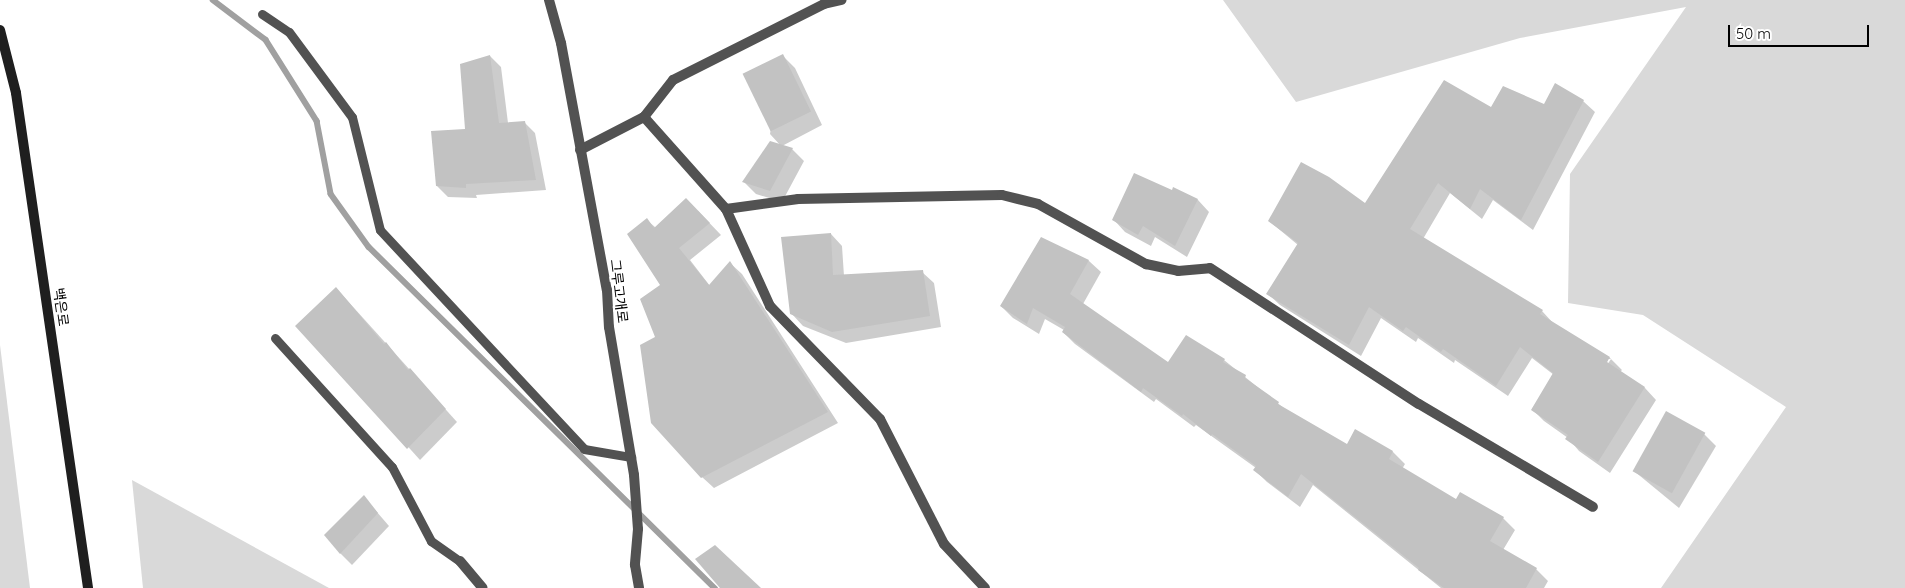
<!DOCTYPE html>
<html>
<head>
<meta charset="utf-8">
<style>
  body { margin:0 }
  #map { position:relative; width:1905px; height:588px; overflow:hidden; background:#fff; font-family:Quicksand,"Noto Sans KR",sans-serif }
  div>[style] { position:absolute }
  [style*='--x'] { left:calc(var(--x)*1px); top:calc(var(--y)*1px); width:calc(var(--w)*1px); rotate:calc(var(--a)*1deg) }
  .green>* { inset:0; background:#d9d9d9 }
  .shadow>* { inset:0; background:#0003 }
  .stream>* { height:5.5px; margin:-2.75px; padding:0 2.75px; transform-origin:2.75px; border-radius:2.75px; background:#a0a0a0 }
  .building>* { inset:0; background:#c2c2c2; transform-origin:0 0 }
  .service>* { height:9px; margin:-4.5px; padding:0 4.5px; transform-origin:4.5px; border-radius:4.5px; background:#525252 }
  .minor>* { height:10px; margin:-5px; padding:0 5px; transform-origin:5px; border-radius:5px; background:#525252 }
  .tertiary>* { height:10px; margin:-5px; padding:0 5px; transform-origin:5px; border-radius:5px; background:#525252 }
  .secondary>* { height:10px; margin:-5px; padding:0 5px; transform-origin:5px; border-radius:5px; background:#1f1f1f }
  span { translate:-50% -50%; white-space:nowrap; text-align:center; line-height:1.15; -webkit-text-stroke:4px #fff; paint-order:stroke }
  .street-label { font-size:14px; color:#000 }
  .scale { position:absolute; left:1728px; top:25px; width:141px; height:22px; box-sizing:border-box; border:2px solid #000; border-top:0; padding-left:6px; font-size:15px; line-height:18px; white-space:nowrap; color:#000; -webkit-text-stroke:4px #fff; paint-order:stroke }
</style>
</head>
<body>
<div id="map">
  <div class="green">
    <div style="clip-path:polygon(1223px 0,1905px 0,1905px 588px,1661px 588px,1786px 407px,1643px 315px,1568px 303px,1570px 174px,1686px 7px,1520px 38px,1296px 102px)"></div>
    <div style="clip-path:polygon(0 345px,30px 588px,0 588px)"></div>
    <div style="clip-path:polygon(132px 480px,329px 588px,143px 588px)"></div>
  </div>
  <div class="shadow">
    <div style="clip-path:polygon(490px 56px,501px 67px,508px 123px,524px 122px,535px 133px,546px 190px,476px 195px,477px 198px,448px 197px,437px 186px,466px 130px)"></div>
    <div style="clip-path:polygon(783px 56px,795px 68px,822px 125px,782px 146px,792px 149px,804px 161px,782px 202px,756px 194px,744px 182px,781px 146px,770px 134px)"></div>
    <div style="clip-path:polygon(evenodd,1583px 101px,1595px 112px,1533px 230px,1493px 200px,1482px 219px,1450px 193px,1423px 239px,1542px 311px,1554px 324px,1610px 358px,1622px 370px,1620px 372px,1645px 388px,1656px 400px,1610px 473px,1579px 451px,1568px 438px,1544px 421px,1532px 409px,1554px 375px,1532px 358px,1508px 396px,1455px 360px,1454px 363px,1418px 338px,1416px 342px,1381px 318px,1361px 356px,1280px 305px,1268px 294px,1298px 245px,1269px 221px,1366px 204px,1491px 109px,1544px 106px,1583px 101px,1608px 359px,1611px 359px,1605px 368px,1608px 359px)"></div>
    <div style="clip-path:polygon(1172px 191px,1198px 200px,1209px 212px,1187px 257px,1155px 237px,1151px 246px,1125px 232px,1114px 220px)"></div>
    <div style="clip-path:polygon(698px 211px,721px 235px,690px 260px,710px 286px,730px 263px,742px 274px,838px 423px,714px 488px,702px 477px,657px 338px,662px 285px,647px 220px,656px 228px)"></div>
    <div style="clip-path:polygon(831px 234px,842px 246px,844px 276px,922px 272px,934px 283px,941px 327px,846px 343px,803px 326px,791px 313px)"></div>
    <div style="clip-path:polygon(1041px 239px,1089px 261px,1101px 272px,1083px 304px,1168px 364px,1224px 360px,1286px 410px,1347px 446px,1356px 431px,1393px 452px,1405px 464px,1402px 469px,1456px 501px,1503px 518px,1515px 530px,1503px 550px,1536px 569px,1548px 581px,1544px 588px,1441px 588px,1313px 485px,1300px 507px,1267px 482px,1255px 470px,1256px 468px,1196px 425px,1194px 427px,1156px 399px,1154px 402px,1075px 344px,1063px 332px,1064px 330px,1045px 319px,1039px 334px,1013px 318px,1001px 306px)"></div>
    <div style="clip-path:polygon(336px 288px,457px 422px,420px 460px,375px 410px)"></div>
    <div style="clip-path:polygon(1704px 434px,1716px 446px,1679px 508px,1634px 471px)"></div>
    <div style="clip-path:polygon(364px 497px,389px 526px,352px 565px,340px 553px)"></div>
  </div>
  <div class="stream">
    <div style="--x:213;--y:0;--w:66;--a:37"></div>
    <div style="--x:266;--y:40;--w:96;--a:57.8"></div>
    <div style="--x:317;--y:121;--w:74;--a:79.1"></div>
    <div style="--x:331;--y:194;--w:65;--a:54.4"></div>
    <div style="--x:369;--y:247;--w:486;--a:44.6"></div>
  </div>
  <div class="building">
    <div style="left:783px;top:54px;width:64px;height:45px;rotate:64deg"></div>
    <div style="clip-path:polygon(490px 55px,499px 123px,525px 121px,536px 180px,466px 184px,466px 188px,436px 186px,431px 131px,465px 129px,460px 64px)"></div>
    <div style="clip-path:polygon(1444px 80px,1491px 107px,1503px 86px,1544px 104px,1555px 83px,1584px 100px,1521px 220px,1480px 189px,1470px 209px,1438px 183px,1410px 229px,1543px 310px,1540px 314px,1610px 357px,1607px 362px,1645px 387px,1598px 462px,1565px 439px,1568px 435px,1531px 410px,1553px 373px,1520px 347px,1496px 386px,1443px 349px,1441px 352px,1406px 327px,1403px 331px,1369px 307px,1349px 345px,1266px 294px,1298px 243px,1268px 221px,1301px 162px,1329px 177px,1365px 203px)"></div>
    <div style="clip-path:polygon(770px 141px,793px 148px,770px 191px,742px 182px)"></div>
    <div style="clip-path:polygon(1134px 173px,1172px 190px,1173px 187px,1198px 199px,1175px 246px,1143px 226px,1138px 235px,1112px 220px)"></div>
    <div style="clip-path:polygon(686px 198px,710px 223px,679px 248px,709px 285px,730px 261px,828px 412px,701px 478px,651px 423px,640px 345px,655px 337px,640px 299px,660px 285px,627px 234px,647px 218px,654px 228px)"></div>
    <div style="clip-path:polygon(831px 233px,833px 275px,923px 270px,930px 316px,832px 332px,790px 314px,781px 237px)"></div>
    <div style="clip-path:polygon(1041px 237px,1089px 260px,1070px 294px,1168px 362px,1186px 335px,1225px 359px,1223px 362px,1246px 375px,1245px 378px,1279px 402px,1278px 404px,1347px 444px,1355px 429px,1393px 451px,1389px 459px,1456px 499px,1460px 492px,1504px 517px,1490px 541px,1537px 568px,1526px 588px,1444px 588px,1418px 570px,1419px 568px,1301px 474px,1288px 497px,1253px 470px,1256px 466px,1212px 434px,1211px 436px,1183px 414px,1182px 416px,1143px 388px,1141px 392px,1062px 332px,1065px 327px,1033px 308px,1027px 324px,1000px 306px)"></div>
    <div style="clip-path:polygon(336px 287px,384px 344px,386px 342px,408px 370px,410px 368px,446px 409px,407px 449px,295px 326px)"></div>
    <div style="left:1666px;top:411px;width:45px;height:69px;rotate:29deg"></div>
    <div style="clip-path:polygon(364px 495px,378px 513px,340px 554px,324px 535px)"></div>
    <div style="clip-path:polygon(715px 545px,761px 588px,720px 588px,695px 559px)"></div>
  </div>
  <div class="service">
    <div style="--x:262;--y:14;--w:32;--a:34"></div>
    <div style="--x:289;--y:32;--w:106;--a:53.5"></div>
    <div style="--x:352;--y:117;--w:116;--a:76.1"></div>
    <div style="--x:380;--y:230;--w:299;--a:47"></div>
    <div style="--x:584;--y:449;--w:48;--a:9.7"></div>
    <div style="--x:275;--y:338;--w:174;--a:47.8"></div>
    <div style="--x:392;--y:467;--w:84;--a:62.2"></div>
    <div style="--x:431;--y:541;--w:35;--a:35"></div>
  </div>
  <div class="minor">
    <div style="--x:644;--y:117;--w:123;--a:48.3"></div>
    <div style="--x:726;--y:209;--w:107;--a:65.6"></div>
    <div style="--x:770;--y:306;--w:158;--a:45.8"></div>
    <div style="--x:880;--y:419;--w:140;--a:62.9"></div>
    <div style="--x:944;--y:544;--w:60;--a:47"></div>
    <div style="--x:580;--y:150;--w:72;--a:-27.3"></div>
    <div style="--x:644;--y:117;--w:47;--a:-51.9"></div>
    <div style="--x:673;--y:80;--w:169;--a:-26.7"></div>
    <div style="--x:824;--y:4;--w:18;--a:-13"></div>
    <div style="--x:726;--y:209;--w:73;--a:-7.9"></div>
    <div style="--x:798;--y:199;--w:204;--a:-1.1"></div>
    <div style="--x:1002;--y:195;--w:37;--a:14"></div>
    <div style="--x:1038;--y:204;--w:124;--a:29.1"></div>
    <div style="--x:1146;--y:264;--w:33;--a:12"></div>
    <div style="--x:1178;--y:271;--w:32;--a:-5"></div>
    <div style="--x:1210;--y:268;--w:249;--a:33.1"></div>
    <div style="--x:1419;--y:404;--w:202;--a:30.6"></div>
    <div style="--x:460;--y:561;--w:35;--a:50"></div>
  </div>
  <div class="tertiary">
    <div style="--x:549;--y:0;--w:45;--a:74.4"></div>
    <div style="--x:561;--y:43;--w:251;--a:79.5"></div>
    <div style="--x:607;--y:290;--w:37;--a:87"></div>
    <div style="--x:609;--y:327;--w:150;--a:80.4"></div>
    <div style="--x:634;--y:475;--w:54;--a:85.8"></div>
    <div style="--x:638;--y:529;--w:36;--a:95"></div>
    <div style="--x:635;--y:565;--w:23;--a:80"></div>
  </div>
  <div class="secondary">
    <div style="--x:0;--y:30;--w:65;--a:75.7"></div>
    <div style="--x:16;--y:93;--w:500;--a:81.72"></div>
  </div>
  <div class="street-label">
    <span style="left:619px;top:291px;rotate:83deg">그루고개로</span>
    <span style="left:61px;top:307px;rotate:82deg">백은로</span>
  </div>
  <div class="scale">50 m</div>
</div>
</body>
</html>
